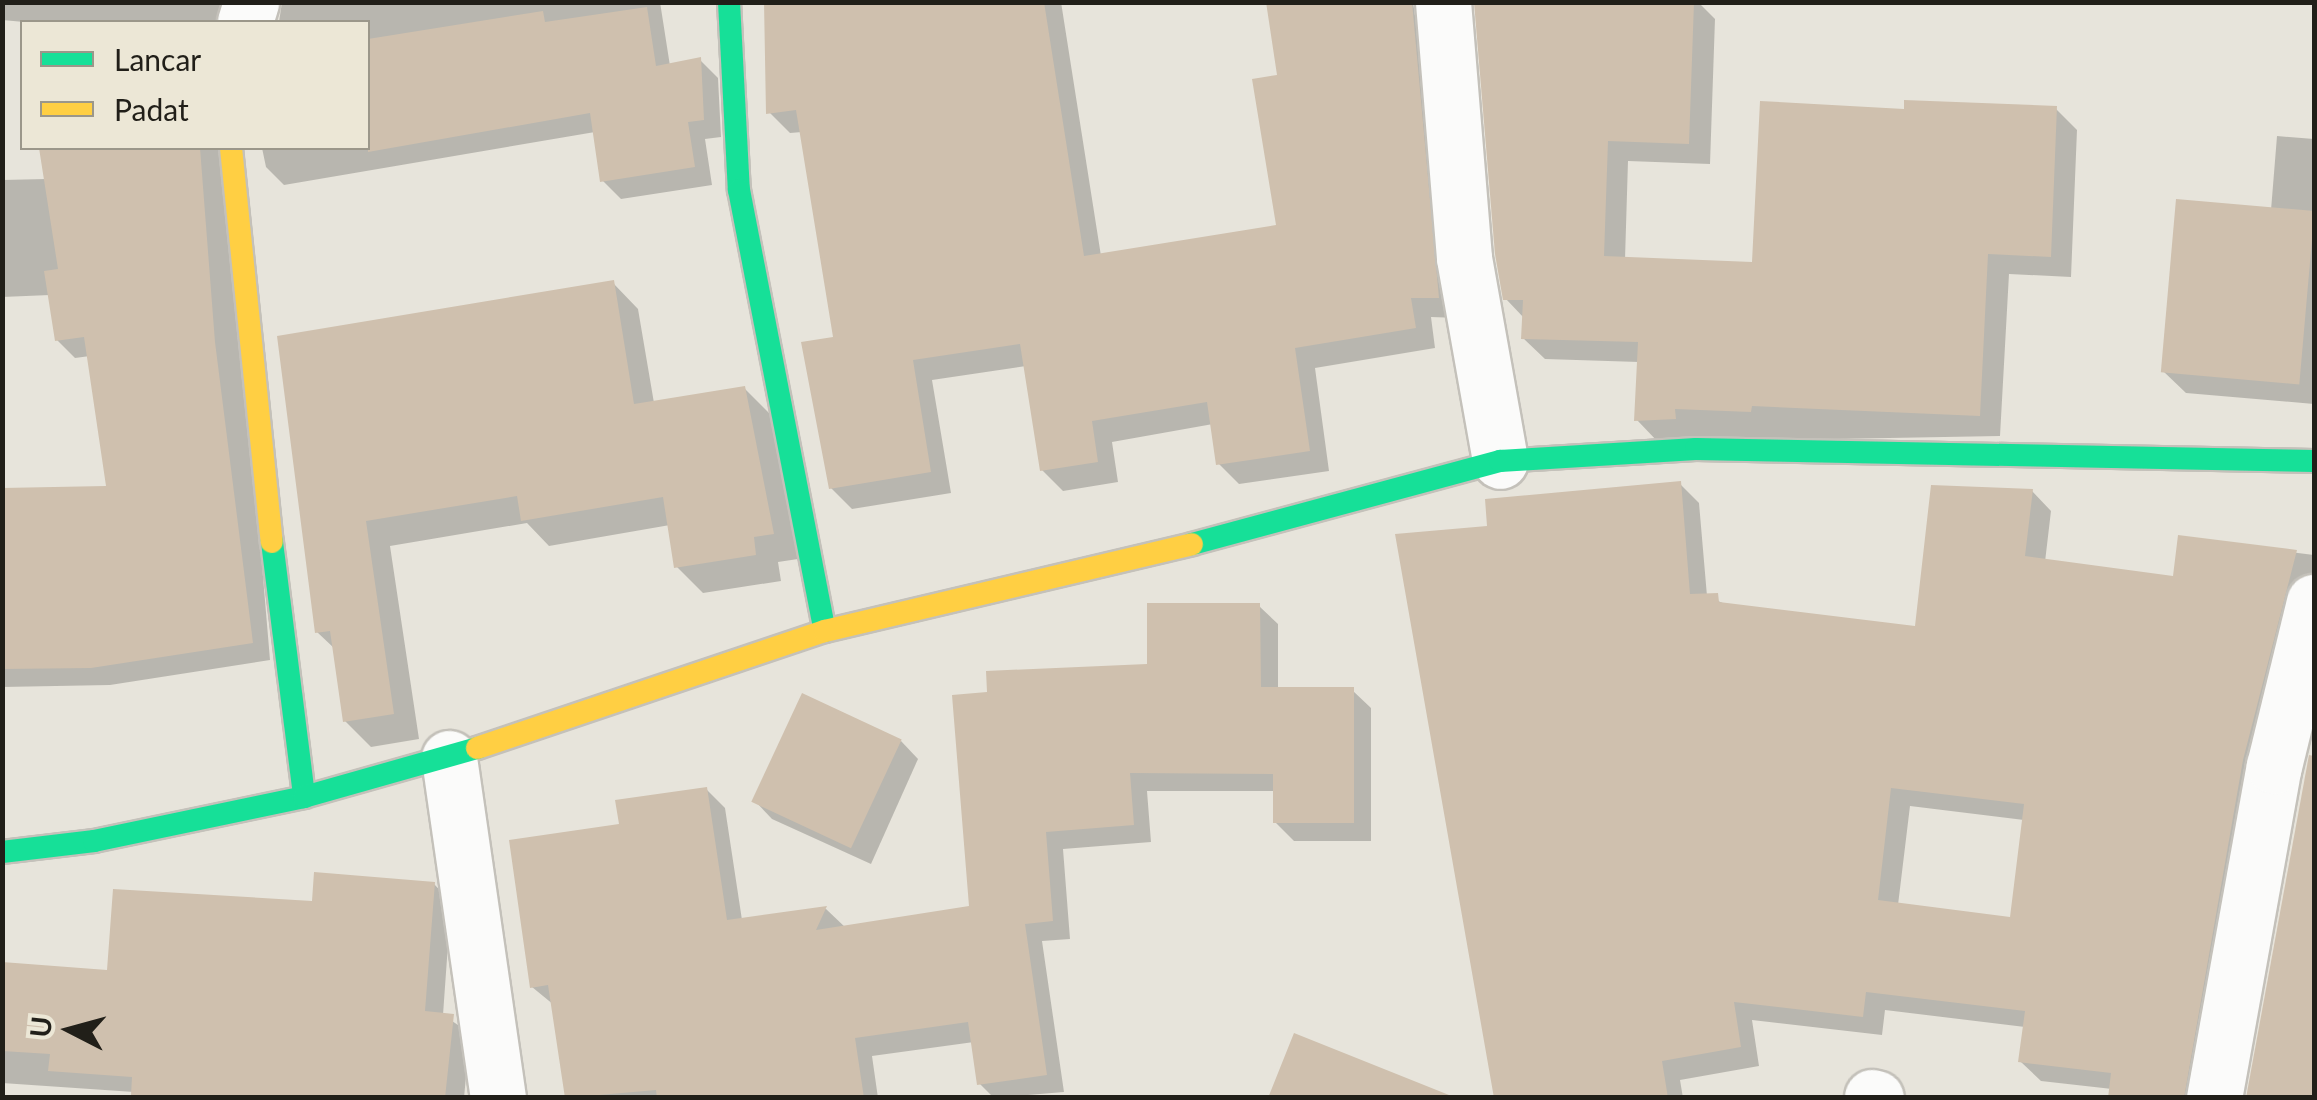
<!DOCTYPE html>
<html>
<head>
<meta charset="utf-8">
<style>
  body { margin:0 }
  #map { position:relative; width:2317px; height:1100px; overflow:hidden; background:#e7e4db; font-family:Lato,sans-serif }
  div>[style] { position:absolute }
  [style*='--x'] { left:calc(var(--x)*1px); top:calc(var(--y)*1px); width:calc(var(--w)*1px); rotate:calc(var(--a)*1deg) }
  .shadow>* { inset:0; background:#0003 }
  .building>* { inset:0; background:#cfc0ae; transform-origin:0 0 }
  .roads { filter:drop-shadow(2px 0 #c4c1ba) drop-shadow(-2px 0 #c4c1ba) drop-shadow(0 2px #c4c1ba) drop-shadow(0 -2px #c4c1ba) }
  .street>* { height:55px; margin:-27.5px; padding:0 27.5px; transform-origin:27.5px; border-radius:27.5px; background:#fbfbfa }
  .fast>* { height:22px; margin:-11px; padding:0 11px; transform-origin:11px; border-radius:11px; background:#16e098 }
  .slow>* { height:22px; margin:-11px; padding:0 11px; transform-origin:11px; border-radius:11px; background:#ffcf43 }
  span { translate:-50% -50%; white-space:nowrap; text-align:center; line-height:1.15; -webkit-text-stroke:9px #ece7d6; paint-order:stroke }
  .frame { position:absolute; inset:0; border:5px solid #211f19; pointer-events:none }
  .legend { position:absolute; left:20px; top:20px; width:350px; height:130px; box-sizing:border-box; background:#ece7d6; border:2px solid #9b978a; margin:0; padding:12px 18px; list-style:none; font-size:30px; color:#211f19 }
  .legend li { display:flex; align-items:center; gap:20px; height:50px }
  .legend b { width:50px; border:2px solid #9b978a }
  .north { position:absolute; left:20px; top:980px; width:100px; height:100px; -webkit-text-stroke:8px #ece7d6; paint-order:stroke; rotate:276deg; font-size:28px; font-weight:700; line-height:40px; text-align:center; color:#211f19 }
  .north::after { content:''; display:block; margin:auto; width:35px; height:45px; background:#211f19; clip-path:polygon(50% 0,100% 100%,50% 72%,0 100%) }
</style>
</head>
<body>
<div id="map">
  <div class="shadow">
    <div style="clip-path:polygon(2px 2px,247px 2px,236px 22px,24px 22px,2px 20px)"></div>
    <div style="clip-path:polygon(282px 2px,660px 2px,670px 66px,700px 60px,718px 78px,721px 137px,705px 139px,712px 185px,621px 199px,603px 181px,595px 132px,284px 185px,266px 167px,262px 148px,368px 148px,368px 22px,279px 22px)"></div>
    <div style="clip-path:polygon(765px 2px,1061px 2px,1101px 256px,1279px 227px,1280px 77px,1268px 2px,1413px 2px,1459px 318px,1431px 317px,1435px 348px,1315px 368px,1329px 471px,1239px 484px,1218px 463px,1213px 424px,1112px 442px,1118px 482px,1063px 491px,1042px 470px,1026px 366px,932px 380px,951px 493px,852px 509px,831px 488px,836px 339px,802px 132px,790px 133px,769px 112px)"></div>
    <div style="clip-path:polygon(1477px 2px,1698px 2px,1715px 19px,1710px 164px,1628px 161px,1625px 260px,1755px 265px,1906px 112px,2056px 109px,2077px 130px,2071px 277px,2009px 274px,2000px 436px,1658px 442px,1637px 420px,1639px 362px,1545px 359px,1523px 338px,1524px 318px,1506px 299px)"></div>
    <div style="clip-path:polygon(2277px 136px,2314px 139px,2314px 404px,2186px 393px,2163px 371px,2271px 210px)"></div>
    <div style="clip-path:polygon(42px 148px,227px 148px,270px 660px,110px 685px,2px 687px,2px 490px,109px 488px,90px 356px,75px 358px,57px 340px,50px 295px,2px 297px,2px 180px,46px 179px)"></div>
    <div style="clip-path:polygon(613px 283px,638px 309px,654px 403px,745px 389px,770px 414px,798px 559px,778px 562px,781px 581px,703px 593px,677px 567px,670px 525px,549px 546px,527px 523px,390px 546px,419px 739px,371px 747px,345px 721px,335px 649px,317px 632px,280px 338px)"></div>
    <div style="clip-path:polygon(evenodd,1680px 484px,1699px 503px,1707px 596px,1727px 605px,1917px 628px,2032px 491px,2051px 511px,2045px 562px,2175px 579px,2180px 538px,2314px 555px,2314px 601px,2205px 1098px,2111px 1098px,2112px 1089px,2041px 1081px,2021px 1062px,2025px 1027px,1885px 1010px,1882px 1035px,1752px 1020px,1759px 1066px,1680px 1080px,1683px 1098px,1507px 1098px,1489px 528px,1680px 484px,1910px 806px,2024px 820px,2012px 920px,1898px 905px,1910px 806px)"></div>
    <div style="clip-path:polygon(1259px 606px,1278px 624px,1278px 690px,1352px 690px,1371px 708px,1371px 841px,1294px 841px,1275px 822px,1275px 791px,1147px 791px,1151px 842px,1063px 849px,1070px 939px,1042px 941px,1064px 1092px,994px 1098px,980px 1084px,974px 1042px,872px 1056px,878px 1098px,567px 1098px,554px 1005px,532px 987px,621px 826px,706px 789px,725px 808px,742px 920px,826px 909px,846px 928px,972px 909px,990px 694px,1149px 667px)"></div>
    <div style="clip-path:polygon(901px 741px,918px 759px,871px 864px,772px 819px,755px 801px)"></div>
    <div style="clip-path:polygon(2311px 757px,2314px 1098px,2248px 1098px)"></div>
    <div style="clip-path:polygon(434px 884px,451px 902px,443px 1015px,470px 1033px,464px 1098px,137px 1098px,134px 1092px,2px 1083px,2px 964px,110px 972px,314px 904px)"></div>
  </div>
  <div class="building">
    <div style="clip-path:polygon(764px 2px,1044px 2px,1084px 256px,1276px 225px,1252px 79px,1277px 75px,1266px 2px,1412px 2px,1439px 298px,1411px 298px,1416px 328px,1295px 348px,1310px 451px,1216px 465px,1207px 402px,1092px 421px,1098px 462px,1040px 471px,1020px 344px,913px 360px,931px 472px,829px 489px,801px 342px,833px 337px,796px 110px,766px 114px)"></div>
    <div style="clip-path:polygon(1474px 2px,1694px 2px,1689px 144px,1608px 141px,1604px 256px,1752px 262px,1760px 101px,1904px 109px,1904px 100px,2057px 106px,2051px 257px,1988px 254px,1980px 416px,1752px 406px,1751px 412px,1675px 409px,1676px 419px,1634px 421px,1638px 342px,1521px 339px,1523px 300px,1503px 300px,1495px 254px)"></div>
    <div style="clip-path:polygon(647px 7px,656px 66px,701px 57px,704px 120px,688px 122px,695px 167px,600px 182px,590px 113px,368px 152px,368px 39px,543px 11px,545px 22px)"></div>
    <div style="clip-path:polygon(39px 148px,200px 148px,215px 342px,253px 643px,91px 668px,2px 669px,2px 488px,106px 486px,84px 337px,55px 341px,44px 271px,58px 269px)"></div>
    <div style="left:2176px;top:199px;width:139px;height:174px;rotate:5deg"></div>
    <div style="clip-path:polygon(614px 280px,634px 404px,745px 386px,774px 534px,754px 537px,756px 555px,674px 568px,663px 497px,521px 521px,517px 496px,366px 521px,394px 714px,343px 722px,330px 631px,315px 633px,277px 336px)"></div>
    <div style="clip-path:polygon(evenodd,1681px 481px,1690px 594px,1718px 593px,1719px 602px,1915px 626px,1931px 485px,2033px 489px,2025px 556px,2173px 576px,2178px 535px,2297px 550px,2243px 760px,2184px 1098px,2108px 1098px,2111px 1073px,2018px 1062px,2025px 1011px,1866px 992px,1863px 1017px,1734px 1002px,1741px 1047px,1662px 1061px,1668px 1098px,1494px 1098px,1395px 534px,1487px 526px,1485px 499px,1681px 481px,1891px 788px,2024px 804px,2010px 917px,1878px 900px,1891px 788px)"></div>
    <div style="clip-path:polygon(1147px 603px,1260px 603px,1261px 687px,1354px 687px,1354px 823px,1273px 823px,1273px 774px,1130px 773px,1134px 825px,1046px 832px,1053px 921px,1025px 924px,1047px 1075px,977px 1085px,968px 1022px,855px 1038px,864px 1098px,657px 1098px,656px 1090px,565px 1098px,548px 985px,530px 988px,509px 840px,619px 824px,615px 800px,707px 787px,727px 920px,827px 906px,816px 930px,969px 906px,952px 695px,987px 692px,986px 671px,1147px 664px)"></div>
    <div style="left:802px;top:693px;width:110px;height:120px;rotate:25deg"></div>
    <div style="clip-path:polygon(2309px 755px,2314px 756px,2314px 1098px,2246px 1098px)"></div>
    <div style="clip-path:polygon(314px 872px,435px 882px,425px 1011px,454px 1014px,445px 1098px,131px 1095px,132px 1077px,48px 1071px,50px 1054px,2px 1051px,2px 962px,107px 970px,113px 889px,312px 901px)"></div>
    <div style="clip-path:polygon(1294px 1033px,1449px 1095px,1448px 1098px,1268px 1098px)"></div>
  </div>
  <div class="roads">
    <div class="street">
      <div style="--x:1443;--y:2;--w:257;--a:85.3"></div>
      <div style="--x:1464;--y:258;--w:206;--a:79.9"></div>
      <div style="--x:245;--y:22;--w:21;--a:-73"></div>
      <div style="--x:449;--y:758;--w:344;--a:81.8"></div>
      <div style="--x:1872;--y:1097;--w:4;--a:14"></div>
      <div style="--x:2214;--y:1098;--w:337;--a:-79.8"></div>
      <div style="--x:2274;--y:766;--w:169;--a:-76.3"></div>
    </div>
    <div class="fast">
      <div style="--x:729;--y:2;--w:188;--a:87"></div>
      <div style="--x:739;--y:190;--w:449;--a:79"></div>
      <div style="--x:272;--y:542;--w:257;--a:82.8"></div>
      <div style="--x:1192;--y:544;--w:319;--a:-15.1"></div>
      <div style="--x:1500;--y:461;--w:196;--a:-3.5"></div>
      <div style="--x:1696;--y:449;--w:618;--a:1.11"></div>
      <div style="--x:2;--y:852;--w:93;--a:-6.8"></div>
      <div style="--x:94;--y:841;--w:215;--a:-11.8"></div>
      <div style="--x:304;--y:797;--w:180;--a:-15.8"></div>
    </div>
    <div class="slow">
      <div style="--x:231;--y:148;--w:396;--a:84.1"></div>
      <div style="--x:477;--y:748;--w:367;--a:-18.6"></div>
      <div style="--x:825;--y:631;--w:377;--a:-13.3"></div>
    </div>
  </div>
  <div class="frame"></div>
  <ul class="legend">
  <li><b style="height:12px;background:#16e098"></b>Lancar</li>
  <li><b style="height:12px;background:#ffcf43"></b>Padat</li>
  </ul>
  <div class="north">U</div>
</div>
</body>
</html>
